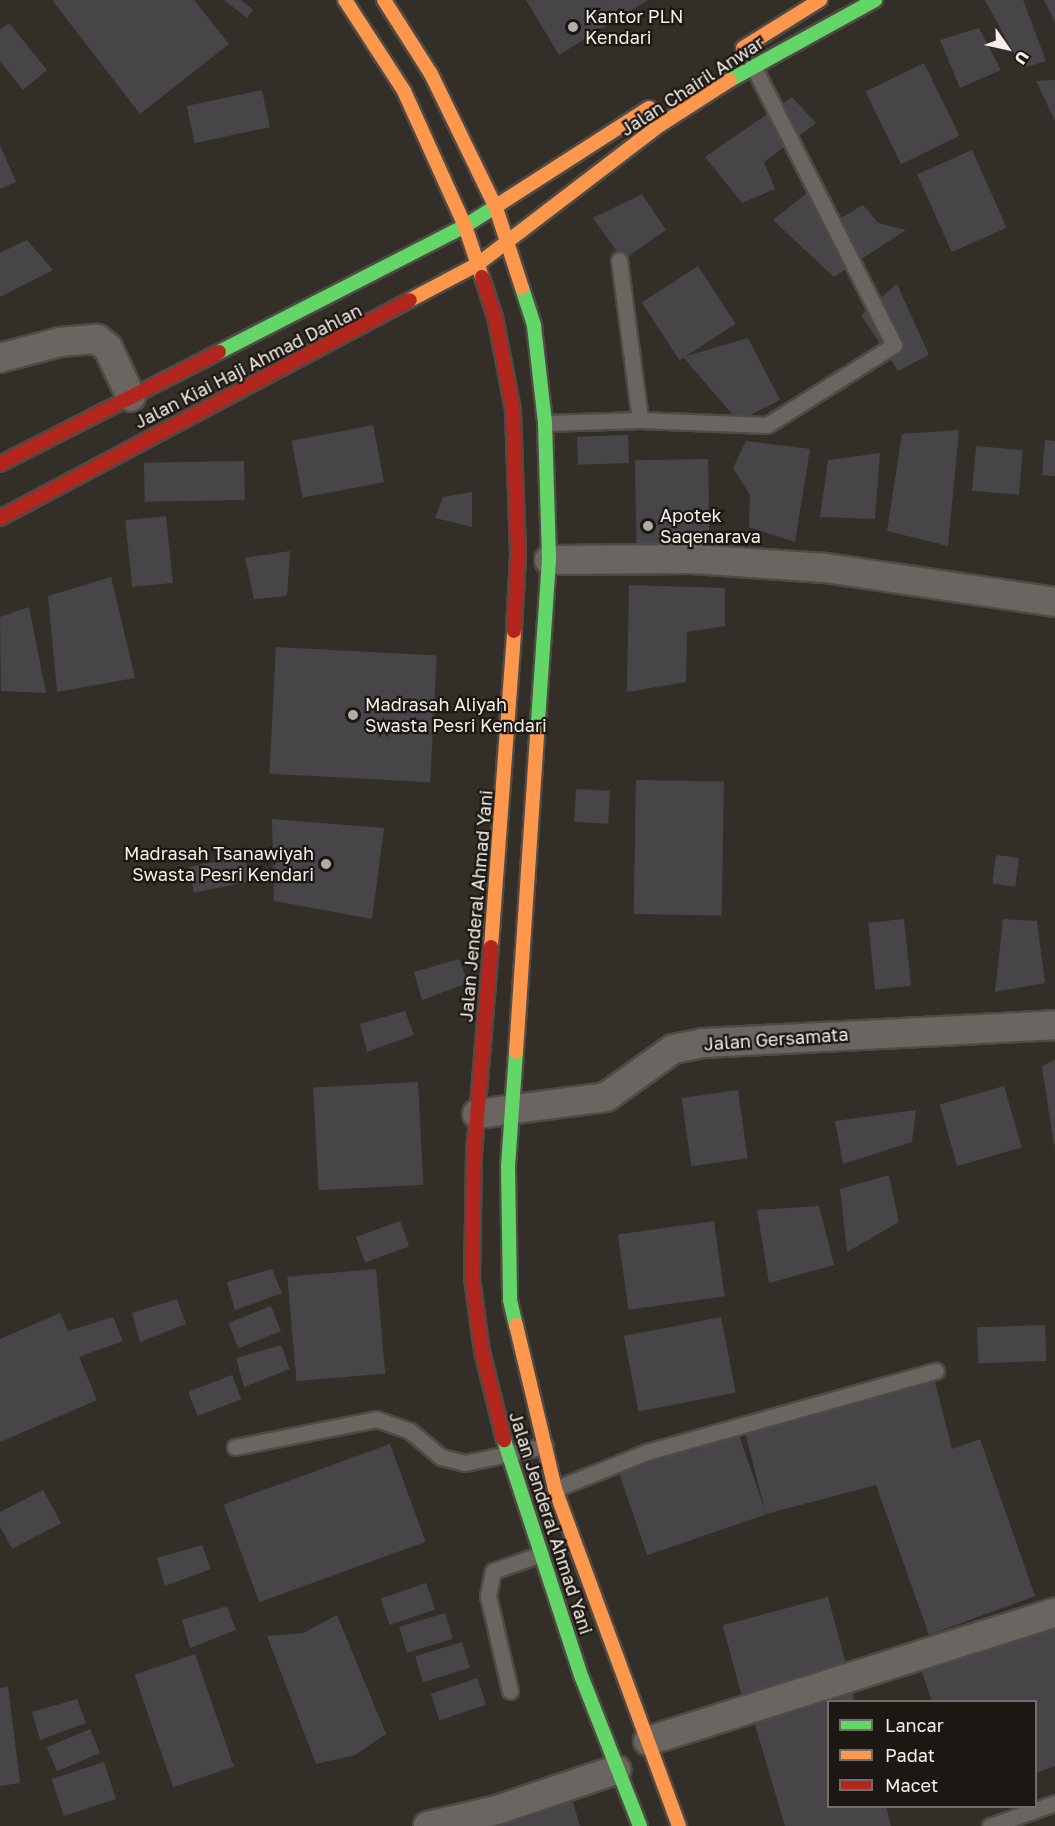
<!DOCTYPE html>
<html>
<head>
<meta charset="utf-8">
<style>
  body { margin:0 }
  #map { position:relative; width:1055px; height:1826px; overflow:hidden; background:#342e29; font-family:"Golos Text",sans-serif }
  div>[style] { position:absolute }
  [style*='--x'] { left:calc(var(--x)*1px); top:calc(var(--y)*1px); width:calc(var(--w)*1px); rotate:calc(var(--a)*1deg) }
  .building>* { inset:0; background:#484549; transform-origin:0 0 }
  .roads { filter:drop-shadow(2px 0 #4f4a46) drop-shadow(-2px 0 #4f4a46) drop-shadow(0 2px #4f4a46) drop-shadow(0 -2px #4f4a46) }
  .lane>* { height:15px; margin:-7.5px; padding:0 7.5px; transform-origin:7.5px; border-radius:7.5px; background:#6a6561 }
  .street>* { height:28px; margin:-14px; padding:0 14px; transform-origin:14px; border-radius:14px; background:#6a6561 }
  .fast>* { height:14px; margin:-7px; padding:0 7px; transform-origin:7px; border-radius:7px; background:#63d668 }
  .slow>* { height:14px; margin:-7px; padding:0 7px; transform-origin:7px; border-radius:7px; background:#ff974d }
  .jam>* { height:14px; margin:-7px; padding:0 7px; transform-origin:7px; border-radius:7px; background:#b3261e }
  .dots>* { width:16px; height:16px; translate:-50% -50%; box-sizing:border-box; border:3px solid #1c1713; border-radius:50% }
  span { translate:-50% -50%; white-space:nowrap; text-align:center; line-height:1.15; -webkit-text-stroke:4.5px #1c1713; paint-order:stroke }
  .poi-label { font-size:18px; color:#f6efe9 }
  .left { translate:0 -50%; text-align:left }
  .right { translate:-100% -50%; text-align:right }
  .street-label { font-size:18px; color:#f6efe9 }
  .legend { position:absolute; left:827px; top:1700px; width:210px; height:108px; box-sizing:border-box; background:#1c1713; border:2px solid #736d69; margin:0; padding:8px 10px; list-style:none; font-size:18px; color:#f6efe9 }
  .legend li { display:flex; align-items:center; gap:12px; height:30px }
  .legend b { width:30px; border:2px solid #736d69 }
  .north { position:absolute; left:977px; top:18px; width:60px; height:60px; -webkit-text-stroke:4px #1c1713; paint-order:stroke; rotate:124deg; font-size:16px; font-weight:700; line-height:24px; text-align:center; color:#f6efe9 }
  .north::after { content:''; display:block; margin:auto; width:21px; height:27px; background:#f6efe9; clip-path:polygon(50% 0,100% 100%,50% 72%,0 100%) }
</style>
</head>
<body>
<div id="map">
  <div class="building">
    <div style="clip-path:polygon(52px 0,194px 0,229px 44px,140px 114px)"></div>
    <div style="clip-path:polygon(224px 0,241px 0,253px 10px,247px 18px)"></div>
    <div style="clip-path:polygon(526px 0,648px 0,559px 55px)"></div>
    <div style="clip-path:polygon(985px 0,1023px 0,1046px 61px,1022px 68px)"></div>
    <div style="clip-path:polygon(1044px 0,1055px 0,1055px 23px)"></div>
    <div style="clip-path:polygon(9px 23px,47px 70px,23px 90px,0 61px,0 30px)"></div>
    <div style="clip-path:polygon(979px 28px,1001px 70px,960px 88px,940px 40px)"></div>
    <div style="left:924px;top:63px;width:81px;height:65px;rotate:64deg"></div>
    <div style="clip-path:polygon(1055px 80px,1055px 121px,1036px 81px)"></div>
    <div style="left:262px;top:90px;width:38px;height:77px;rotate:78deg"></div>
    <div style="clip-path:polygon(792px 97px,816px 123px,764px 162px,775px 189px,742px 203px,705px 157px)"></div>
    <div style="clip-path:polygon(0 145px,16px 182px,0 189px)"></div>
    <div style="left:972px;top:150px;width:85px;height:60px;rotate:66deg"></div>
    <div style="clip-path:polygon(807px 193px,827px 226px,863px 205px,878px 223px,906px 230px,834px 277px,773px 220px)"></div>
    <div style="clip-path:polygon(642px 194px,666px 230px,623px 260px,593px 218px)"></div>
    <div style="clip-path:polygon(27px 240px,53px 270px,0 297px,0 253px)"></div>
    <div style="left:698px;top:266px;width:69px;height:67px;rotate:57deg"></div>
    <div style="clip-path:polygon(897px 284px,929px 355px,898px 371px,861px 315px)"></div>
    <div style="clip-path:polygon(748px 338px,780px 400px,738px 421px,683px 357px)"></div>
    <div style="left:373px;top:425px;width:58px;height:83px;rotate:79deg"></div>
    <div style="clip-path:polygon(959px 430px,948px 546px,887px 531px,902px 434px)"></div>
    <div style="left:628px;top:435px;width:28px;height:51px;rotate:88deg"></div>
    <div style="clip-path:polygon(1045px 440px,1055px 441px,1055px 476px,1042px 475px)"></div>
    <div style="clip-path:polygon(746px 441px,810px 449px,795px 542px,749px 527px,750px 495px,733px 468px)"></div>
    <div style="left:976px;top:446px;width:47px;height:45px;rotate:5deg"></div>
    <div style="clip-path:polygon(880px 453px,875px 519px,820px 517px,828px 460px)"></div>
    <div style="left:708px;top:459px;width:84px;height:73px;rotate:89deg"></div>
    <div style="left:244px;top:461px;width:39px;height:100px;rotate:89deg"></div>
    <div style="clip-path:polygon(472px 492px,472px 527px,435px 518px,443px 497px)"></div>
    <div style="left:166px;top:516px;width:67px;height:41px;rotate:84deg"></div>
    <div style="clip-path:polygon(290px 551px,287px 596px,254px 599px,245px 558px)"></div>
    <div style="clip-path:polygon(111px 577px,135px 678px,57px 692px,48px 596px)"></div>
    <div style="clip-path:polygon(629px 585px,725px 588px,725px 626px,687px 632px,686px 682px,627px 692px)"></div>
    <div style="clip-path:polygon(29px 607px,46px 693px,1px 691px,0 617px)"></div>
    <div style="left:276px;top:647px;width:161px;height:127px;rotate:3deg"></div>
    <div style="left:636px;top:780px;width:88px;height:134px;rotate:1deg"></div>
    <div style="left:576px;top:789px;width:34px;height:33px;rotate:3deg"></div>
    <div style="clip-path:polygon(272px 819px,384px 828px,372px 919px,274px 901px)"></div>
    <div style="left:996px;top:855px;width:23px;height:29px;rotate:7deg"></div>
    <div style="left:245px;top:856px;width:26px;height:57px;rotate:79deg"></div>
    <div style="left:904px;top:919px;width:67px;height:36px;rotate:84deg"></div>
    <div style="clip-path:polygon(1003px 919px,1037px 921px,1045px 983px,995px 992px)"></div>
    <div style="clip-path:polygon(459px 959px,468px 983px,422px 1000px,414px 972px)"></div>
    <div style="clip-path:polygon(405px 1011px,414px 1035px,367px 1052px,360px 1024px)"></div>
    <div style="clip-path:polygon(1055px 1059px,1055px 1145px,1054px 1145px,1042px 1067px)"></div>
    <div style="left:418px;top:1082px;width:103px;height:105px;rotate:87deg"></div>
    <div style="left:1004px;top:1086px;width:64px;height:67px;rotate:74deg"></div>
    <div style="left:738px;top:1090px;width:69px;height:57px;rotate:82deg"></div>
    <div style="clip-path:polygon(916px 1110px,912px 1142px,843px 1164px,835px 1121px)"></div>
    <div style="clip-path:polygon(889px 1175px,899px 1222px,847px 1252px,840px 1189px)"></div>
    <div style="clip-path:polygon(819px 1206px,834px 1265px,769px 1283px,757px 1210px)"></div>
    <div style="left:400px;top:1221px;width:27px;height:47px;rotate:70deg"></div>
    <div style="left:714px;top:1221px;width:76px;height:97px;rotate:82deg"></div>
    <div style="clip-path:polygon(272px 1269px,282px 1293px,235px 1310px,227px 1282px)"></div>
    <div style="left:376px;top:1269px;width:105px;height:89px;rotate:85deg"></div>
    <div style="clip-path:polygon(177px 1299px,186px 1324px,140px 1342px,132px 1313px)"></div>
    <div style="left:271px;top:1306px;width:27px;height:46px;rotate:68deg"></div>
    <div style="clip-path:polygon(60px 1313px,68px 1331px,113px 1317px,123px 1341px,79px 1357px,97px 1400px,0 1442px,0 1339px)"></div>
    <div style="left:721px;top:1317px;width:77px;height:99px;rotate:79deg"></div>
    <div style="left:1045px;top:1325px;width:36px;height:68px;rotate:88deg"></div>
    <div style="clip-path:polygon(281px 1345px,290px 1369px,244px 1387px,236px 1358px)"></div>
    <div style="left:232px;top:1375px;width:26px;height:47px;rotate:69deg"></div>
    <div style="clip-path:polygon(934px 1378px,952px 1449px,980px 1439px,1035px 1596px,929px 1635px,876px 1485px,766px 1514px,744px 1429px)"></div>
    <div style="left:738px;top:1432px;width:87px;height:126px;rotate:71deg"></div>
    <div style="left:390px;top:1444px;width:104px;height:177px;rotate:70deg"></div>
    <div style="clip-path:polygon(43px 1490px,61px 1523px,12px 1549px,0 1526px,0 1512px)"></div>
    <div style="clip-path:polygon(202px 1545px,211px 1569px,165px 1586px,157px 1558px)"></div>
    <div style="left:426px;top:1583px;width:28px;height:48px;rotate:71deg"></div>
    <div style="left:828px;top:1597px;width:72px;height:109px;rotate:75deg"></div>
    <div style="clip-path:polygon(227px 1606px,236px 1630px,190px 1648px,182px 1620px)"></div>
    <div style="left:445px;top:1613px;width:27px;height:48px;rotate:73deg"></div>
    <div style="clip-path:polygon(337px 1615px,386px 1734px,355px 1755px,316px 1764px,267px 1636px,303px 1633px)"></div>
    <div style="clip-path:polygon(1055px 1624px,1055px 1766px,1036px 1773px,1036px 1702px,932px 1702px,922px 1672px)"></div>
    <div style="left:462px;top:1642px;width:27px;height:49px;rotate:73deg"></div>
    <div style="left:195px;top:1654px;width:119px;height:64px;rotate:71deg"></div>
    <div style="left:477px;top:1678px;width:28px;height:49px;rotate:71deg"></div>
    <div style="clip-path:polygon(8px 1687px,20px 1783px,0 1786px,0 1688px)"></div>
    <div style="clip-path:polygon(851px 1689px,855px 1702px,828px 1702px,828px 1806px,886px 1806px,891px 1826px,785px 1826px,753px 1718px)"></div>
    <div style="clip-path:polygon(77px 1699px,86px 1723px,40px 1740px,32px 1712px)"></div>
    <div style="left:90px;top:1729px;width:26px;height:47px;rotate:67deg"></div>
    <div style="left:104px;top:1762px;width:39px;height:55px;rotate:72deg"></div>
    <div style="clip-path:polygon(571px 1796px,580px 1826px,477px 1826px)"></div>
  </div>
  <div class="roads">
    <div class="lane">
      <div style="--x:619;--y:260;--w:161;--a:82.5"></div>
      <div style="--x:640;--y:420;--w:127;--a:2.3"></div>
      <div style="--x:767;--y:425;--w:150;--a:-32.2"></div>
      <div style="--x:894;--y:345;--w:313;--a:-116.8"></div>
      <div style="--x:545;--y:423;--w:95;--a:-1.8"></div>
      <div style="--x:235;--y:1447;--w:144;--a:-11.2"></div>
      <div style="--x:376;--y:1419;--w:36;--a:19"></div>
      <div style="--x:410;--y:1431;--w:40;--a:40"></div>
      <div style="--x:441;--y:1457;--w:25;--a:14"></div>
      <div style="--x:465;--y:1463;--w:82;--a:-12"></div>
      <div style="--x:555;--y:1489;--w:99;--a:-21.9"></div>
      <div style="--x:647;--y:1452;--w:300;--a:-15.7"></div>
      <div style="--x:510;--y:1691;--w:98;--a:-103"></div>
      <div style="--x:488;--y:1596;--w:25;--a:-79"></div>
      <div style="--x:493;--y:1571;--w:51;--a:-19.5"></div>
      <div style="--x:990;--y:1826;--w:69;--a:-19.5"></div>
    </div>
    <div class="street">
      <div style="--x:0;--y:358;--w:62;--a:-14.9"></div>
      <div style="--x:60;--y:342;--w:37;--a:-5"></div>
      <div style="--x:97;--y:339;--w:14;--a:39"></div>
      <div style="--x:108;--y:348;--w:54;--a:64.9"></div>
      <div style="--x:549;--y:560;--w:143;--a:-0.4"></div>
      <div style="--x:692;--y:559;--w:133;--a:3.9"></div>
      <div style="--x:825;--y:568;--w:232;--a:8.4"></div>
      <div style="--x:477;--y:1114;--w:130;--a:-7.5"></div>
      <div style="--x:606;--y:1097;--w:82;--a:-35.6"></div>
      <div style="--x:673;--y:1049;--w:31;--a:-11"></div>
      <div style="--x:703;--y:1043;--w:352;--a:-2.9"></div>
      <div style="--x:648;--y:1741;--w:427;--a:-17.5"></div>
      <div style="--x:428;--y:1826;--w:71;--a:-13.1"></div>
      <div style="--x:497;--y:1810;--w:126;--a:-18.6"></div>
    </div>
    <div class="fast">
      <div style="--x:730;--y:80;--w:166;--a:-28.9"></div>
      <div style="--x:522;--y:288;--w:40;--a:72"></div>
      <div style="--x:534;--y:326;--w:98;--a:83.5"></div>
      <div style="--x:545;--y:423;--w:137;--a:88.3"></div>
      <div style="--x:549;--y:560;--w:174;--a:93.9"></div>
      <div style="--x:219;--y:352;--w:276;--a:-27.1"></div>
      <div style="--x:465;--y:226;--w:43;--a:-32.6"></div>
      <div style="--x:516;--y:1052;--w:114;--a:94"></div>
      <div style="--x:508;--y:1166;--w:134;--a:89.1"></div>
      <div style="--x:510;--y:1300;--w:26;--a:77"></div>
      <div style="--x:504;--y:1440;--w:250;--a:71.9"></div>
      <div style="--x:582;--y:1678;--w:159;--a:68.6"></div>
    </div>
    <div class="slow">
      <div style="--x:345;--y:0;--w:108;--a:57"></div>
      <div style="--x:404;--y:91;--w:148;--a:65.7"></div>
      <div style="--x:465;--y:226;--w:54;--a:71.6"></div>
      <div style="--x:384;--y:0;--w:88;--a:57.6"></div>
      <div style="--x:431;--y:74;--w:149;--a:64.1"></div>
      <div style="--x:496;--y:208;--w:84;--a:72"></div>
      <div style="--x:743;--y:48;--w:91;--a:-31.9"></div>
      <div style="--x:501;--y:203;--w:176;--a:-32.7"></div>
      <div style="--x:410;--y:300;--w:77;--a:-27.9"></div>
      <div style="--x:478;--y:264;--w:229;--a:-37.4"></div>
      <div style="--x:660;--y:125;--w:83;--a:-32.7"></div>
      <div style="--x:491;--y:947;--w:317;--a:-85.8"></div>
      <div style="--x:516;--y:1052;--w:319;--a:-86.2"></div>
      <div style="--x:516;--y:1325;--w:169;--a:76.6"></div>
      <div style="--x:555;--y:1489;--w:359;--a:69.8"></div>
    </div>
    <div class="jam">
      <div style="--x:482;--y:277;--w:42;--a:72"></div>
      <div style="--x:495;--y:317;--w:95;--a:79"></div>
      <div style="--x:513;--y:410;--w:146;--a:88"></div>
      <div style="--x:518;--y:556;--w:75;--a:93.1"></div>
      <div style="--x:0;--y:464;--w:246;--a:-27.1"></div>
      <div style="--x:0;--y:518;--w:464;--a:-28"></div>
      <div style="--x:491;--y:947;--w:208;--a:94.7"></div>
      <div style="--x:474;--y:1154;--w:125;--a:90.9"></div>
      <div style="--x:472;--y:1279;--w:73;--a:82.1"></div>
      <div style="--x:482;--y:1351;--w:92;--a:76.1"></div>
    </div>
  </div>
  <div class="dots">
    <div style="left:573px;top:27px;background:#b2aba6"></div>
    <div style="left:648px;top:526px;background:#b2aba6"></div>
    <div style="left:353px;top:715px;background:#b2aba6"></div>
    <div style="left:326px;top:864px;background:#b2aba6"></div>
  </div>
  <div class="poi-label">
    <span class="left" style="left:585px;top:27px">Kantor PLN<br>Kendari</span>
    <span class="left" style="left:660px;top:526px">Apotek<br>Saqenarava</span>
    <span class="left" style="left:365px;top:715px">Madrasah Aliyah<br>Swasta Pesri Kendari</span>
    <span class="right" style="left:314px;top:864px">Madrasah Tsanawiyah<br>Swasta Pesri Kendari</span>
  </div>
  <div class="street-label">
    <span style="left:692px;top:86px;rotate:-33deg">Jalan Chairil Anwar</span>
    <span style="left:248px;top:366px;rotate:-27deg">Jalan Kiai Haji Ahmad Dahlan</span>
    <span style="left:476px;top:906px;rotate:-85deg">Jalan Jenderal Ahmad Yani</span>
    <span style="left:776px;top:1039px;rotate:-4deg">Jalan Gersamata</span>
    <span style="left:551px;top:1523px;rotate:72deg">Jalan Jenderal Ahmad Yani</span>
  </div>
  <ul class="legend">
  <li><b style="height:8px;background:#63d668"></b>Lancar</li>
  <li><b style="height:8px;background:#ff974d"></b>Padat</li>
  <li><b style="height:8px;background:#b3261e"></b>Macet</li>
  </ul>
  <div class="north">U</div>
</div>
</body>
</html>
